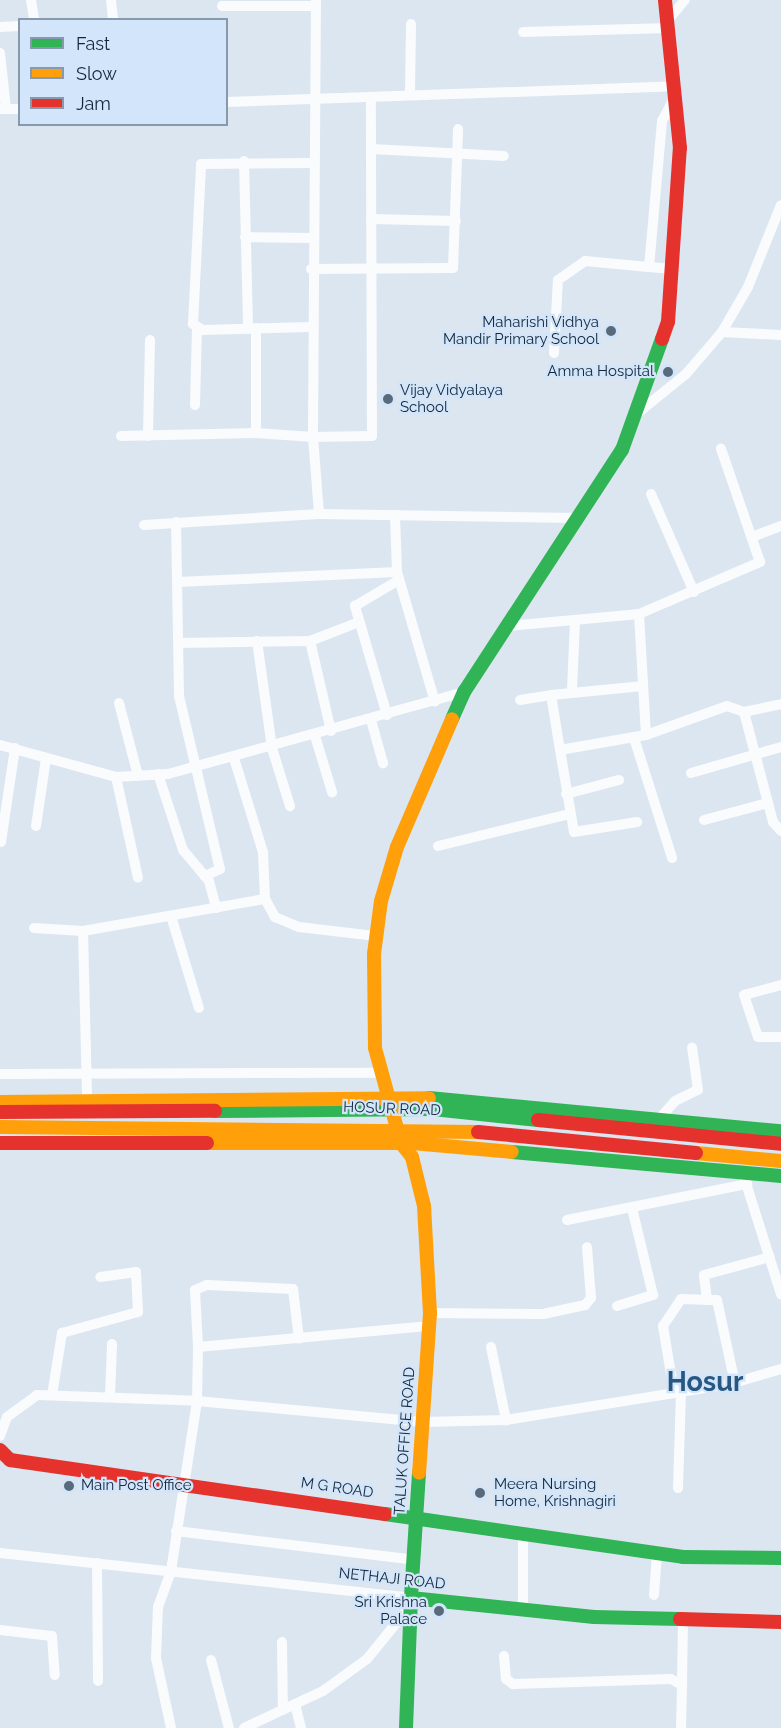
<!DOCTYPE html>
<html>
<head>
<meta charset="utf-8">
<style>
  body { margin:0 }
  #map { position:relative; width:781px; height:1728px; overflow:hidden; background:#dbe6f1; font-family:Raleway,sans-serif }
  div>[style] { position:absolute }
  [style*='--x'] { left:calc(var(--x)*1px); top:calc(var(--y)*1px); width:calc(var(--w)*1px); rotate:calc(var(--a)*1deg) }
  .street>* { height:10px; margin:-5px; padding:0 5px; transform-origin:5px; border-radius:5px; background:#fafbfd }
  .fast>* { height:14px; margin:-7px; padding:0 7px; transform-origin:7px; border-radius:7px; background:#30b455 }
  .slow>* { height:14px; margin:-7px; padding:0 7px; transform-origin:7px; border-radius:7px; background:#ff9f0a }
  .jam>* { height:14px; margin:-7px; padding:0 7px; transform-origin:7px; border-radius:7px; background:#e5322d }
  .dots>* { width:16px; height:16px; translate:-50% -50%; box-sizing:border-box; border:3px solid #d2e5fa; border-radius:50% }
  span { translate:-50% -50%; white-space:nowrap; text-align:center; line-height:1.15; -webkit-text-stroke:4.5px #d2e5fa; paint-order:stroke }
  .poi-label { font-size:15px; color:#13273a }
  .right { translate:-100% -50%; text-align:right }
  .left { translate:0 -50%; text-align:left }
  .street-label { font-size:15px; color:#13273a }
  .town-label { font-size:27px; color:#285781; font-weight:700 }
  .legend { position:absolute; left:18px; top:18px; width:210px; height:108px; box-sizing:border-box; background:#d2e5fa; border:2px solid #8699ad; margin:0; padding:8px 10px; list-style:none; font-size:18px; color:#13273a }
  .legend li { display:flex; align-items:center; gap:12px; height:30px }
  .legend b { width:30px; border:2px solid #8699ad }
</style>
</head>
<body>
<div id="map">
  <div class="street">
    <div style="--x:31;--y:0;--w:20;--a:81"></div>
    <div style="--x:111;--y:0;--w:20;--a:84"></div>
    <div style="--x:316;--y:0;--w:437;--a:90.4"></div>
    <div style="--x:313;--y:437;--w:59;--a:-1"></div>
    <div style="--x:372;--y:436;--w:339;--a:-90.2"></div>
    <div style="--x:222;--y:6;--w:93;--a:0"></div>
    <div style="--x:668;--y:20;--w:26;--a:-50"></div>
    <div style="--x:0;--y:27;--w:20;--a:-3"></div>
    <div style="--x:523;--y:32;--w:147;--a:-1.6"></div>
    <div style="--x:0;--y:53;--w:56;--a:83.9"></div>
    <div style="--x:410;--y:95;--w:71;--a:-89.2"></div>
    <div style="--x:226;--y:102;--w:450;--a:-2"></div>
    <div style="--x:0;--y:109;--w:20;--a:0"></div>
    <div style="--x:372;--y:149;--w:132;--a:3"></div>
    <div style="--x:244;--y:161;--w:168;--a:88.6"></div>
    <div style="--x:371;--y:219;--w:85;--a:1.3"></div>
    <div style="--x:245;--y:237;--w:66;--a:0.9"></div>
    <div style="--x:311;--y:269;--w:142;--a:-0.4"></div>
    <div style="--x:453;--y:268;--w:139;--a:-87.9"></div>
    <div style="--x:673;--y:269;--w:24;--a:-175"></div>
    <div style="--x:649;--y:267;--w:147;--a:-84.9"></div>
    <div style="--x:662;--y:121;--w:24;--a:-62"></div>
    <div style="--x:310;--y:327;--w:107;--a:178.4"></div>
    <div style="--x:203;--y:330;--w:12;--a:-149"></div>
    <div style="--x:193;--y:324;--w:160;--a:-87.1"></div>
    <div style="--x:201;--y:164;--w:111;--a:-0.5"></div>
    <div style="--x:256;--y:328;--w:105;--a:90"></div>
    <div style="--x:256;--y:433;--w:57;--a:4"></div>
    <div style="--x:313;--y:437;--w:77;--a:85.5"></div>
    <div style="--x:722;--y:332;--w:59;--a:2.9"></div>
    <div style="--x:554;--y:353;--w:73;--a:-86.9"></div>
    <div style="--x:558;--y:280;--w:33;--a:-35"></div>
    <div style="--x:585;--y:261;--w:64;--a:5.4"></div>
    <div style="--x:195;--y:405;--w:77;--a:-88.5"></div>
    <div style="--x:634;--y:416;--w:67;--a:-38.9"></div>
    <div style="--x:686;--y:374;--w:55;--a:-49.4"></div>
    <div style="--x:722;--y:332;--w:52;--a:-60"></div>
    <div style="--x:748;--y:287;--w:88;--a:-68.1"></div>
    <div style="--x:121;--y:436;--w:135;--a:-1.3"></div>
    <div style="--x:148;--y:436;--w:96;--a:-88.8"></div>
    <div style="--x:651;--y:494;--w:107;--a:66.3"></div>
    <div style="--x:395;--y:515;--w:57;--a:88"></div>
    <div style="--x:397;--y:572;--w:135;--a:73.7"></div>
    <div style="--x:176;--y:522;--w:174;--a:89"></div>
    <div style="--x:179;--y:696;--w:178;--a:76.7"></div>
    <div style="--x:220;--y:869;--w:17;--a:155"></div>
    <div style="--x:144;--y:525;--w:175;--a:-3.6"></div>
    <div style="--x:319;--y:514;--w:259;--a:0.9"></div>
    <div style="--x:752;--y:537;--w:31;--a:-21"></div>
    <div style="--x:177;--y:582;--w:220;--a:-2.6"></div>
    <div style="--x:639;--y:614;--w:132;--a:-23.3"></div>
    <div style="--x:760;--y:562;--w:120;--a:-109"></div>
    <div style="--x:508;--y:626;--w:132;--a:-5.2"></div>
    <div style="--x:639;--y:614;--w:121;--a:86.7"></div>
    <div style="--x:646;--y:735;--w:86;--a:-19.7"></div>
    <div style="--x:727;--y:706;--w:18;--a:19"></div>
    <div style="--x:744;--y:712;--w:38;--a:-12"></div>
    <div style="--x:257;--y:641;--w:108;--a:82"></div>
    <div style="--x:272;--y:748;--w:61;--a:72.8"></div>
    <div style="--x:179;--y:643;--w:131;--a:-0.9"></div>
    <div style="--x:643;--y:686;--w:92;--a:174.4"></div>
    <div style="--x:551;--y:695;--w:56;--a:80.7"></div>
    <div style="--x:560;--y:750;--w:87;--a:-9.9"></div>
    <div style="--x:572;--y:690;--w:70;--a:-87.5"></div>
    <div style="--x:520;--y:700;--w:31;--a:-9"></div>
    <div style="--x:119;--y:703;--w:75;--a:75.4"></div>
    <div style="--x:744;--y:712;--w:114;--a:75.2"></div>
    <div style="--x:773;--y:822;--w:12;--a:48"></div>
    <div style="--x:387;--y:715;--w:114;--a:-106.4"></div>
    <div style="--x:355;--y:606;--w:51;--a:-30.6"></div>
    <div style="--x:371;--y:720;--w:45;--a:74.4"></div>
    <div style="--x:331;--y:731;--w:92;--a:-103.1"></div>
    <div style="--x:310;--y:641;--w:53;--a:-21.2"></div>
    <div style="--x:315;--y:736;--w:59;--a:73.1"></div>
    <div style="--x:634;--y:738;--w:126;--a:72.4"></div>
    <div style="--x:0;--y:745;--w:120;--a:15.4"></div>
    <div style="--x:116;--y:777;--w:52;--a:-3.3"></div>
    <div style="--x:168;--y:774;--w:307;--a:-15.5"></div>
    <div style="--x:560;--y:750;--w:83;--a:80.3"></div>
    <div style="--x:574;--y:832;--w:64;--a:-9"></div>
    <div style="--x:234;--y:758;--w:98;--a:72.9"></div>
    <div style="--x:263;--y:852;--w:47;--a:87.6"></div>
    <div style="--x:265;--y:899;--w:21;--a:61"></div>
    <div style="--x:275;--y:917;--w:26;--a:23"></div>
    <div style="--x:299;--y:927;--w:78;--a:6.7"></div>
    <div style="--x:691;--y:773;--w:94;--a:-16.1"></div>
    <div style="--x:158;--y:774;--w:80;--a:71.8"></div>
    <div style="--x:183;--y:850;--w:40;--a:50"></div>
    <div style="--x:209;--y:881;--w:28;--a:75"></div>
    <div style="--x:116;--y:777;--w:103;--a:77.7"></div>
    <div style="--x:566;--y:794;--w:55;--a:-14.8"></div>
    <div style="--x:704;--y:820;--w:66;--a:-14.9"></div>
    <div style="--x:36;--y:826;--w:69;--a:-81.6"></div>
    <div style="--x:1;--y:842;--w:95;--a:-81.5"></div>
    <div style="--x:438;--y:846;--w:135;--a:-13.7"></div>
    <div style="--x:171;--y:916;--w:96;--a:73.1"></div>
    <div style="--x:34;--y:928;--w:49;--a:3.5"></div>
    <div style="--x:83;--y:931;--w:185;--a:-10"></div>
    <div style="--x:83;--y:931;--w:169;--a:88.6"></div>
    <div style="--x:781;--y:985;--w:38;--a:165"></div>
    <div style="--x:744;--y:995;--w:44;--a:71.6"></div>
    <div style="--x:758;--y:1037;--w:23;--a:0"></div>
    <div style="--x:0;--y:1074;--w:379;--a:-0.2"></div>
    <div style="--x:659;--y:1119;--w:24;--a:-48"></div>
    <div style="--x:675;--y:1101;--w:25;--a:-26"></div>
    <div style="--x:698;--y:1090;--w:43;--a:-97.9"></div>
    <div style="--x:745;--y:1180;--w:120;--a:72.5"></div>
    <div style="--x:567;--y:1220;--w:184;--a:-11.3"></div>
    <div style="--x:707;--y:1300;--w:25;--a:-97"></div>
    <div style="--x:704;--y:1275;--w:68;--a:-15.3"></div>
    <div style="--x:617;--y:1306;--w:38;--a:-17"></div>
    <div style="--x:653;--y:1295;--w:89;--a:-103.6"></div>
    <div style="--x:430;--y:1313;--w:113;--a:0.5"></div>
    <div style="--x:543;--y:1314;--w:43;--a:-12.1"></div>
    <div style="--x:585;--y:1305;--w:9;--a:-49"></div>
    <div style="--x:591;--y:1298;--w:51;--a:-94.5"></div>
    <div style="--x:198;--y:1347;--w:57;--a:-93"></div>
    <div style="--x:195;--y:1290;--w:13;--a:-23"></div>
    <div style="--x:207;--y:1285;--w:86;--a:2.7"></div>
    <div style="--x:293;--y:1289;--w:50;--a:83.2"></div>
    <div style="--x:491;--y:1347;--w:75;--a:78.4"></div>
    <div style="--x:674;--y:1392;--w:67;--a:-99.5"></div>
    <div style="--x:663;--y:1326;--w:32;--a:-56"></div>
    <div style="--x:681;--y:1299;--w:36;--a:2"></div>
    <div style="--x:717;--y:1300;--w:85;--a:77.8"></div>
    <div style="--x:52;--y:1395;--w:63;--a:-80.8"></div>
    <div style="--x:62;--y:1333;--w:79;--a:-15.4"></div>
    <div style="--x:138;--y:1312;--w:40;--a:-92.9"></div>
    <div style="--x:136;--y:1272;--w:36;--a:172"></div>
    <div style="--x:110;--y:1397;--w:53;--a:-87.8"></div>
    <div style="--x:0;--y:1436;--w:20;--a:-70"></div>
    <div style="--x:7;--y:1417;--w:37;--a:-36"></div>
    <div style="--x:37;--y:1395;--w:160;--a:2.1"></div>
    <div style="--x:197;--y:1401;--w:227;--a:5.3"></div>
    <div style="--x:423;--y:1422;--w:83;--a:-1.4"></div>
    <div style="--x:506;--y:1420;--w:227;--a:-9.1"></div>
    <div style="--x:730;--y:1384;--w:53;--a:-16.4"></div>
    <div style="--x:678;--y:1488;--w:97;--a:-88.2"></div>
    <div style="--x:176;--y:1531;--w:240;--a:6.9"></div>
    <div style="--x:523;--y:1532;--w:78;--a:90"></div>
    <div style="--x:0;--y:1553;--w:413;--a:6.2"></div>
    <div style="--x:97;--y:1563;--w:118;--a:89.5"></div>
    <div style="--x:654;--y:1595;--w:42;--a:-85.9"></div>
    <div style="--x:0;--y:1630;--w:52;--a:6.6"></div>
    <div style="--x:52;--y:1636;--w:39;--a:86"></div>
    <div style="--x:282;--y:1642;--w:68;--a:89.2"></div>
    <div style="--x:504;--y:1656;--w:23;--a:85"></div>
    <div style="--x:506;--y:1679;--w:9;--a:36"></div>
    <div style="--x:513;--y:1684;--w:158;--a:-1.8"></div>
    <div style="--x:671;--y:1679;--w:13;--a:29"></div>
    <div style="--x:682;--y:1685;--w:43;--a:91.3"></div>
    <div style="--x:211;--y:1660;--w:70;--a:75.2"></div>
    <div style="--x:682;--y:1685;--w:65;--a:-89.1"></div>
    <div style="--x:295;--y:1704;--w:25;--a:76"></div>
    <div style="--x:171;--y:1728;--w:72;--a:-102.1"></div>
    <div style="--x:156;--y:1658;--w:51;--a:-87.8"></div>
    <div style="--x:158;--y:1607;--w:38;--a:-70"></div>
    <div style="--x:171;--y:1571;--w:172;--a:-81.3"></div>
    <div style="--x:197;--y:1401;--w:54;--a:-88.9"></div>
    <div style="--x:198;--y:1347;--w:233;--a:-5.2"></div>
    <div style="--x:244;--y:1728;--w:87;--a:-25.1"></div>
    <div style="--x:323;--y:1691;--w:54;--a:-36"></div>
    <div style="--x:367;--y:1659;--w:70;--a:-50.8"></div>
  </div>
  <div class="fast">
    <div style="--x:452;--y:719;--w:30;--a:-66"></div>
    <div style="--x:464;--y:692;--w:289;--a:-56.9"></div>
    <div style="--x:622;--y:450;--w:118;--a:-70.2"></div>
    <div style="--x:429;--y:1098;--w:354;--a:5.4"></div>
    <div style="--x:215;--y:1111;--w:218;--a:-0.5"></div>
    <div style="--x:433;--y:1109;--w:106;--a:6"></div>
    <div style="--x:512;--y:1152;--w:270;--a:5.1"></div>
    <div style="--x:419;--y:1473;--w:125;--a:93.7"></div>
    <div style="--x:411;--y:1598;--w:184;--a:5.9"></div>
    <div style="--x:594;--y:1617;--w:86;--a:1.3"></div>
    <div style="--x:385;--y:1514;--w:301;--a:8.2"></div>
    <div style="--x:683;--y:1557;--w:98;--a:0.6"></div>
    <div style="--x:406;--y:1728;--w:130;--a:-87.8"></div>
  </div>
  <div class="slow">
    <div style="--x:0;--y:1102;--w:429;--a:-0.5"></div>
    <div style="--x:0;--y:1127;--w:478;--a:0.6"></div>
    <div style="--x:207;--y:1143;--w:205;--a:0"></div>
    <div style="--x:412;--y:1143;--w:100;--a:5.1"></div>
    <div style="--x:696;--y:1153;--w:85;--a:5.4"></div>
    <div style="--x:412;--y:1157;--w:50;--a:76.2"></div>
    <div style="--x:424;--y:1206;--w:107;--a:86.8"></div>
    <div style="--x:430;--y:1313;--w:160;--a:93.9"></div>
    <div style="--x:412;--y:1157;--w:18;--a:-128"></div>
    <div style="--x:401;--y:1143;--w:98;--a:-105.3"></div>
    <div style="--x:375;--y:1048;--w:94;--a:-90.6"></div>
    <div style="--x:374;--y:954;--w:53;--a:-82.5"></div>
    <div style="--x:381;--y:901;--w:56;--a:-73.5"></div>
    <div style="--x:397;--y:847;--w:139;--a:-66.7"></div>
  </div>
  <div class="jam">
    <div style="--x:662;--y:339;--w:18;--a:-71"></div>
    <div style="--x:668;--y:322;--w:174;--a:-86.1"></div>
    <div style="--x:680;--y:148;--w:149;--a:-95.8"></div>
    <div style="--x:0;--y:1112;--w:215;--a:-0.3"></div>
    <div style="--x:538;--y:1120;--w:244;--a:5.6"></div>
    <div style="--x:478;--y:1132;--w:219;--a:5.5"></div>
    <div style="--x:0;--y:1143;--w:207;--a:0"></div>
    <div style="--x:0;--y:1450;--w:14;--a:45"></div>
    <div style="--x:10;--y:1460;--w:379;--a:8.2"></div>
    <div style="--x:680;--y:1619;--w:101;--a:1.7"></div>
  </div>
  <div class="dots">
    <div style="left:611px;top:331px;background:#596a7a"></div>
    <div style="left:668px;top:372px;background:#596a7a"></div>
    <div style="left:388px;top:399px;background:#596a7a"></div>
    <div style="left:69px;top:1486px;background:#596a7a"></div>
    <div style="left:480px;top:1493px;background:#596a7a"></div>
    <div style="left:439px;top:1611px;background:#596a7a"></div>
  </div>
  <div class="poi-label">
    <span class="right" style="left:599px;top:331px">Maharishi Vidhya<br>Mandir Primary School</span>
    <span class="right" style="left:654px;top:372px">Amma Hospital</span>
    <span class="left" style="left:400px;top:399px">Vijay Vidyalaya<br>School</span>
    <span class="left" style="left:494px;top:1493px">Meera Nursing<br>Home, Krishnagiri</span>
    <span class="left" style="left:81px;top:1486px">Main Post Office</span>
    <span class="right" style="left:427px;top:1611px">Sri Krishna<br>Palace</span>
  </div>
  <div class="street-label">
    <span style="left:392px;top:1109px;rotate:2deg">HOSUR ROAD</span>
    <span style="left:405px;top:1441px;rotate:-86deg">TALUK OFFICE ROAD</span>
    <span style="left:337px;top:1488px;rotate:8deg">M G ROAD</span>
    <span style="left:392px;top:1579px;rotate:6deg">NETHAJI ROAD</span>
  </div>
  <div class="town-label">
    <span style="left:705px;top:1382px">Hosur</span>
  </div>
  <ul class="legend">
  <li><b style="height:8px;background:#30b455"></b>Fast</li>
  <li><b style="height:8px;background:#ff9f0a"></b>Slow</li>
  <li><b style="height:8px;background:#e5322d"></b>Jam</li>
  </ul>
</div>
</body>
</html>
